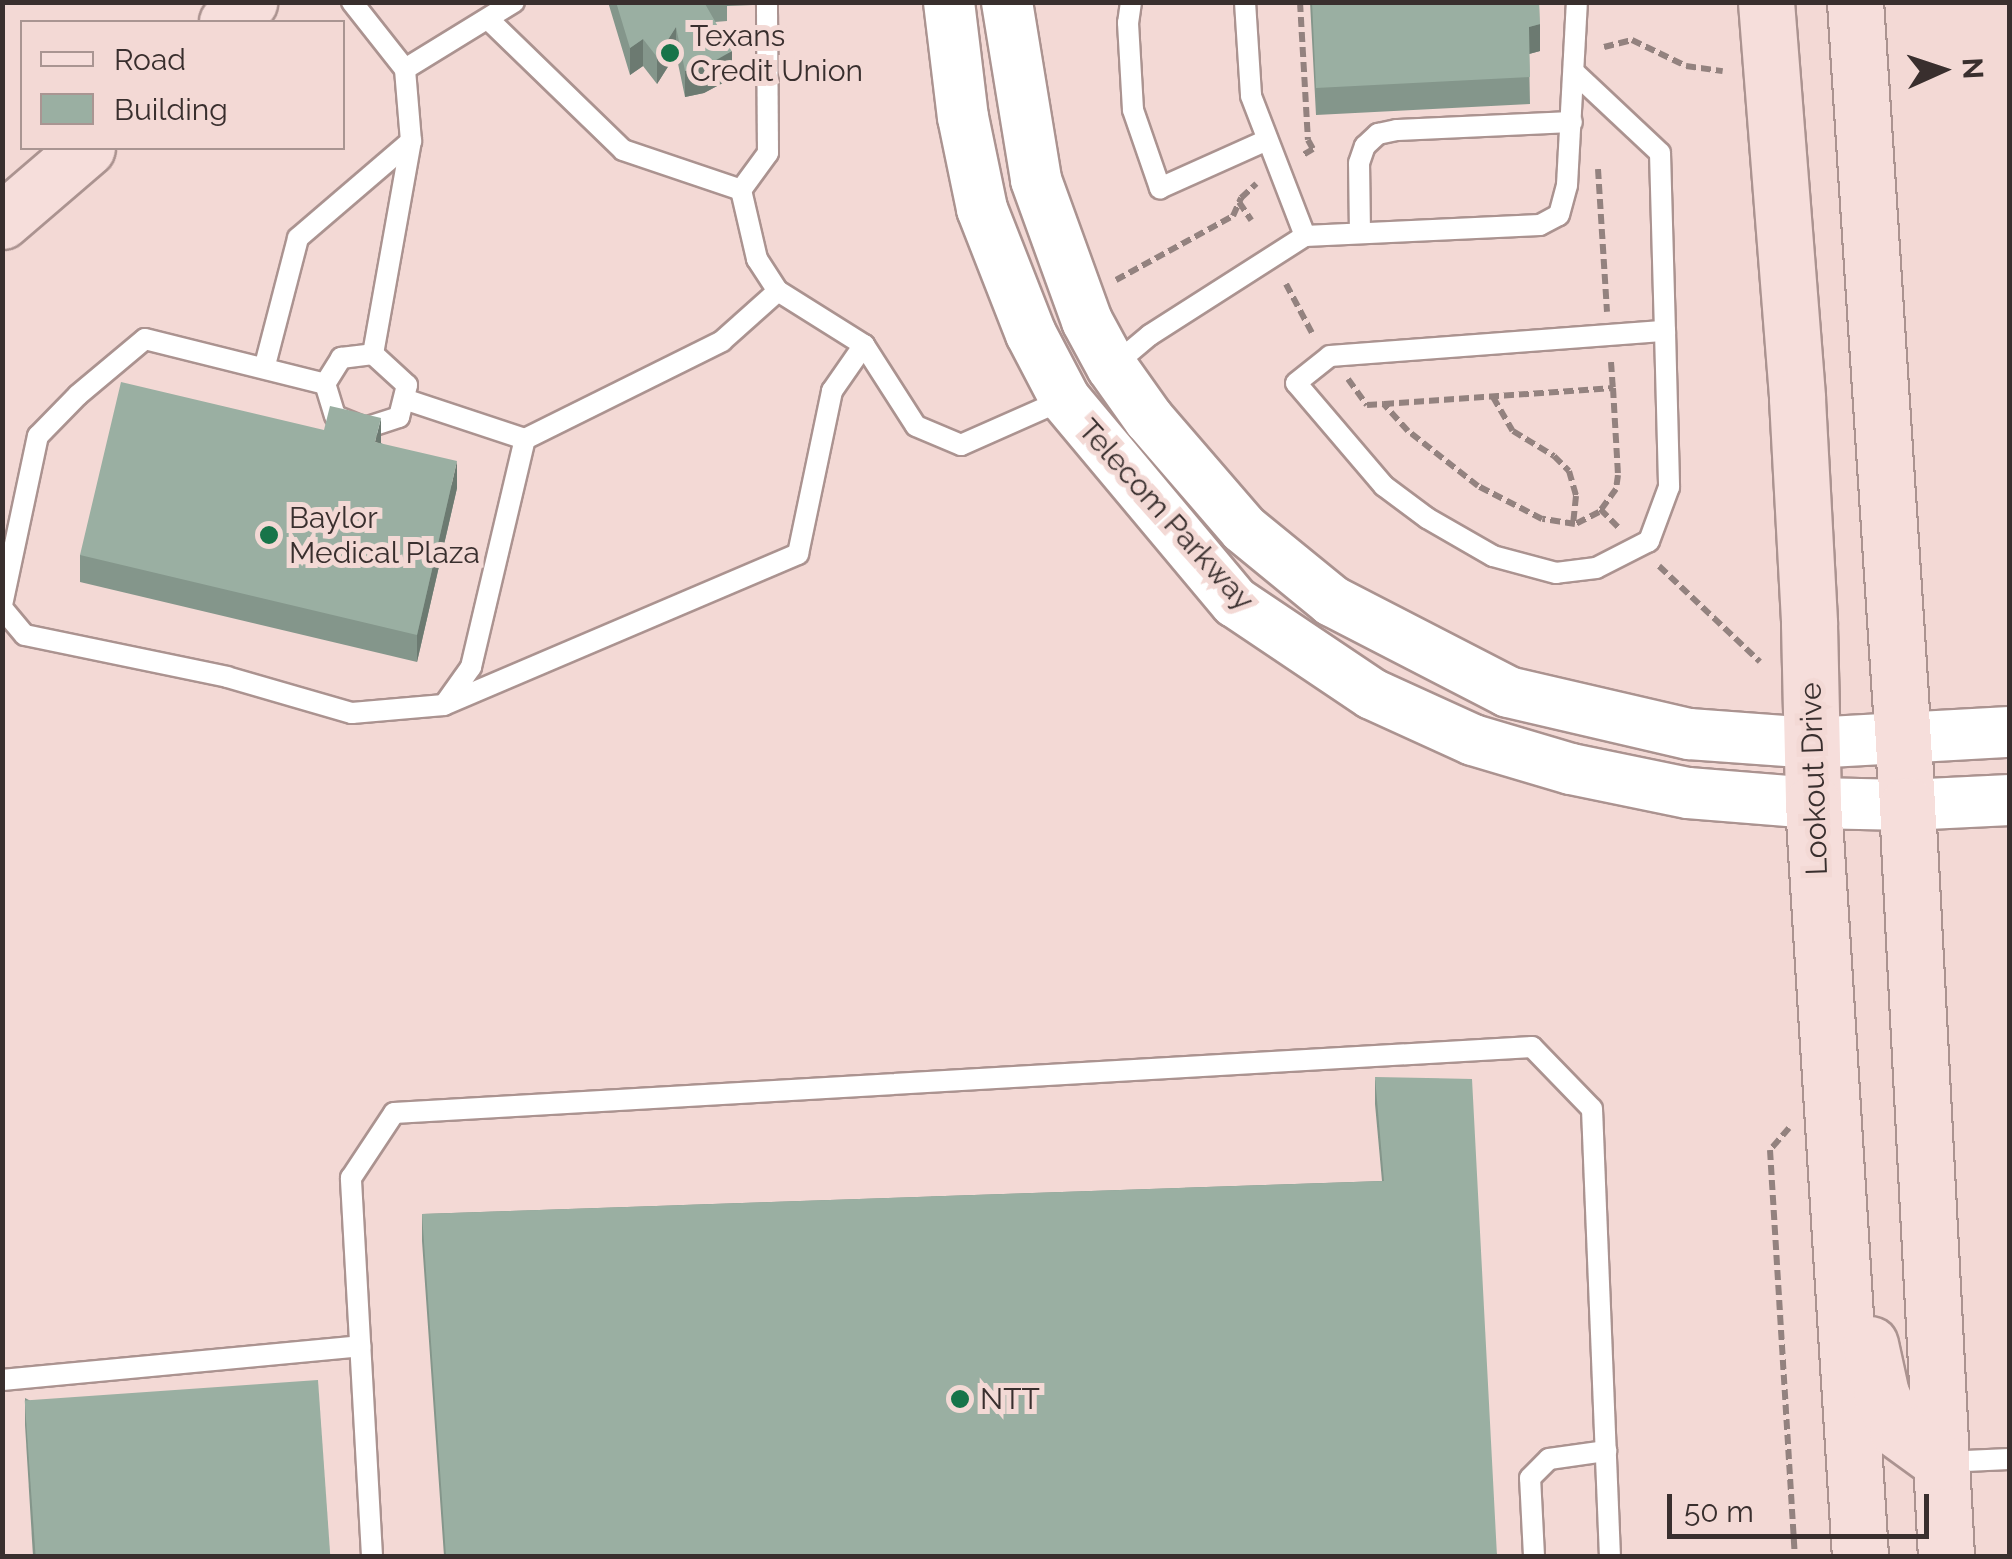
<!DOCTYPE html>
<html>
<head>
<meta charset="utf-8">
<style>
  body { margin:0 }
  #map { position:relative; width:2012px; height:1559px; overflow:hidden; background:#f3d9d5; font-family:Raleway,sans-serif }
  div>[style] { position:absolute }
  [style*='--x'] { left:calc(var(--x)*1px); top:calc(var(--y)*1px); width:calc(var(--w)*1px); rotate:calc(var(--a)*1deg) }
  .path>* { height:6px; margin-top:-3px; transform-origin:0; background:repeating-linear-gradient(90deg,#93827f 0 10px,transparent 0 15px) }
  .roads { filter:drop-shadow(2px 0 #ab9390) drop-shadow(-2px 0 #ab9390) drop-shadow(0 2px #ab9390) drop-shadow(0 -2px #ab9390) }
  .service>* { height:20px; margin:-10px; padding:0 10px; transform-origin:10px; border-radius:10px; background:#fff }
  .tertiary>* { height:50px; margin:-25px; padding:0 25px; transform-origin:25px; border-radius:25px; background:#fff }
  .secondary>* { height:55px; margin:-27.5px; padding:0 27.5px; transform-origin:27.5px; border-radius:27.5px; background:#f6dedb }
  .wall>* { inset:0; background:#84968b }
  .shaded-wall>* { inset:0; background:#6c7a71 }
  .building>* { inset:0; background:#9aafa2; transform-origin:0 0 }
  .dots>* { width:28px; height:28px; translate:-50% -50%; box-sizing:border-box; border:5px solid #f3d9d5; border-radius:50% }
  span { translate:-50% -50%; white-space:nowrap; text-align:center; line-height:1.15; -webkit-text-stroke:10px #f3d9d5; paint-order:stroke }
  .poi-label { font-size:30px; color:#392f2e }
  .left { translate:0 -50%; text-align:left }
  .street-label { font-size:30px; color:#392f2e }
  .frame { position:absolute; inset:0; border:5px solid #392f2e; pointer-events:none }
  .legend { position:absolute; left:20px; top:20px; width:325px; height:130px; box-sizing:border-box; background:#f3d9d5; border:2px solid #a99592; margin:0; padding:12px 18px; list-style:none; font-size:30px; color:#392f2e }
  .legend li { display:flex; align-items:center; gap:20px; height:50px }
  .legend b { width:50px; border:2px solid #a99592 }
  .north { position:absolute; left:1892px; top:20px; width:100px; height:100px; -webkit-text-stroke:8px #f3d9d5; paint-order:stroke; rotate:87deg; font-size:28px; font-weight:700; line-height:40px; text-align:center; color:#392f2e }
  .north::after { content:''; display:block; margin:auto; width:35px; height:45px; background:#392f2e; clip-path:polygon(50% 0,100% 100%,50% 72%,0 100%) }
  .scale { position:absolute; left:1667px; top:1494px; width:262px; height:45px; box-sizing:border-box; border:5px solid #392f2e; border-top:0; padding-left:12px; font-size:30px; line-height:35px; white-space:nowrap; color:#392f2e; -webkit-text-stroke:8px #f3d9d5; paint-order:stroke }
</style>
</head>
<body>
<div id="map">
  <div class="path">
    <div style="--x:1300;--y:2;--w:138;--a:86.7"></div>
    <div style="--x:1308;--y:140;--w:10;--a:61"></div>
    <div style="--x:1313;--y:149;--w:12;--a:149"></div>
    <div style="--x:1604;--y:47;--w:29;--a:-14"></div>
    <div style="--x:1632;--y:40;--w:60;--a:25.7"></div>
    <div style="--x:1686;--y:66;--w:37;--a:8"></div>
    <div style="--x:1598;--y:169;--w:143;--a:86.4"></div>
    <div style="--x:1239;--y:202;--w:22;--a:56"></div>
    <div style="--x:1116;--y:280;--w:133;--a:-28.7"></div>
    <div style="--x:1233;--y:216;--w:20;--a:-66"></div>
    <div style="--x:1241;--y:198;--w:21;--a:-43"></div>
    <div style="--x:1286;--y:284;--w:55;--a:62"></div>
    <div style="--x:1611;--y:362;--w:26;--a:86"></div>
    <div style="--x:1613;--y:388;--w:87;--a:86.7"></div>
    <div style="--x:1618;--y:475;--w:14;--a:98"></div>
    <div style="--x:1616;--y:489;--w:29;--a:126"></div>
    <div style="--x:1599;--y:512;--w:27;--a:153"></div>
    <div style="--x:1575;--y:524;--w:33;--a:-171"></div>
    <div style="--x:1542;--y:519;--w:72;--a:-152.7"></div>
    <div style="--x:1478;--y:486;--w:89;--a:-141.8"></div>
    <div style="--x:1408;--y:431;--w:36;--a:-132"></div>
    <div style="--x:1384;--y:404;--w:230;--a:-4"></div>
    <div style="--x:1348;--y:379;--w:32;--a:54"></div>
    <div style="--x:1367;--y:405;--w:17;--a:-3"></div>
    <div style="--x:1493;--y:397;--w:39;--a:60"></div>
    <div style="--x:1513;--y:431;--w:48;--a:31.4"></div>
    <div style="--x:1554;--y:456;--w:21;--a:45"></div>
    <div style="--x:1569;--y:471;--w:26;--a:74"></div>
    <div style="--x:1576;--y:496;--w:28;--a:96"></div>
    <div style="--x:1600;--y:509;--w:27;--a:45"></div>
    <div style="--x:1659;--y:566;--w:139;--a:43.5"></div>
    <div style="--x:1789;--y:1128;--w:29;--a:131"></div>
    <div style="--x:1770;--y:1150;--w:407;--a:86.5"></div>
  </div>
  <div class="roads">
    <div class="service">
      <div style="--x:352;--y:2;--w:85;--a:51.7"></div>
      <div style="--x:1131;--y:2;--w:21;--a:98"></div>
      <div style="--x:1128;--y:23;--w:87;--a:86.7"></div>
      <div style="--x:1133;--y:110;--w:83;--a:70.9"></div>
      <div style="--x:1160;--y:188;--w:115;--a:-24.1"></div>
      <div style="--x:1245;--y:2;--w:94;--a:86.3"></div>
      <div style="--x:1251;--y:96;--w:150;--a:68.9"></div>
      <div style="--x:488;--y:19;--w:188;--a:44.1"></div>
      <div style="--x:623;--y:150;--w:125;--a:18.7"></div>
      <div style="--x:741;--y:190;--w:71;--a:76.9"></div>
      <div style="--x:757;--y:259;--w:38;--a:57"></div>
      <div style="--x:778;--y:291;--w:102;--a:32.1"></div>
      <div style="--x:864;--y:345;--w:96;--a:57.3"></div>
      <div style="--x:916;--y:426;--w:49;--a:22.9"></div>
      <div style="--x:961;--y:445;--w:114;--a:-23.9"></div>
      <div style="--x:1576;--y:74;--w:115;--a:43.2"></div>
      <div style="--x:1660;--y:153;--w:178;--a:88.4"></div>
      <div style="--x:1665;--y:331;--w:156;--a:88.5"></div>
      <div style="--x:1669;--y:487;--w:58;--a:110.3"></div>
      <div style="--x:1649;--y:541;--w:59;--a:153"></div>
      <div style="--x:1596;--y:568;--w:40;--a:172.9"></div>
      <div style="--x:1556;--y:573;--w:65;--a:-164.9"></div>
      <div style="--x:1493;--y:556;--w:76;--a:-150.1"></div>
      <div style="--x:1427;--y:518;--w:54;--a:-143.3"></div>
      <div style="--x:1384;--y:486;--w:135;--a:-130.5"></div>
      <div style="--x:1296;--y:383;--w:43;--a:-38.5"></div>
      <div style="--x:1330;--y:356;--w:336;--a:-4.3"></div>
      <div style="--x:741;--y:190;--w:46;--a:-53.9"></div>
      <div style="--x:768;--y:153;--w:148;--a:-90.4"></div>
      <div style="--x:1360;--y:233;--w:70;--a:-90.8"></div>
      <div style="--x:1359;--y:163;--w:18;--a:-71"></div>
      <div style="--x:1365;--y:146;--w:18;--a:-43"></div>
      <div style="--x:1378;--y:134;--w:19;--a:-12"></div>
      <div style="--x:1397;--y:130;--w:175;--a:-2.6"></div>
      <div style="--x:373;--y:354;--w:216;--a:-79.9"></div>
      <div style="--x:411;--y:141;--w:72;--a:-94.8"></div>
      <div style="--x:405;--y:69;--w:128;--a:-31.6"></div>
      <div style="--x:373;--y:354;--w:46;--a:42.4"></div>
      <div style="--x:407;--y:385;--w:33;--a:104"></div>
      <div style="--x:399;--y:417;--w:36;--a:162"></div>
      <div style="--x:365;--y:428;--w:32;--a:-158"></div>
      <div style="--x:335;--y:416;--w:34;--a:-107"></div>
      <div style="--x:325;--y:384;--w:31;--a:-58"></div>
      <div style="--x:341;--y:358;--w:32;--a:-7"></div>
      <div style="--x:265;--y:365;--w:131;--a:-75.4"></div>
      <div style="--x:298;--y:238;--w:149;--a:-40.6"></div>
      <div style="--x:1113;--y:366;--w:48;--a:-40"></div>
      <div style="--x:1150;--y:335;--w:184;--a:-32.6"></div>
      <div style="--x:1305;--y:236;--w:235;--a:-2.7"></div>
      <div style="--x:1540;--y:225;--w:21;--a:-28"></div>
      <div style="--x:1559;--y:215;--w:31;--a:-75"></div>
      <div style="--x:1567;--y:185;--w:183;--a:-86.9"></div>
      <div style="--x:525;--y:439;--w:220;--a:-26.4"></div>
      <div style="--x:722;--y:341;--w:75;--a:-41.8"></div>
      <div style="--x:2;--y:605;--w:173;--a:-78"></div>
      <div style="--x:38;--y:436;--w:57;--a:-45.7"></div>
      <div style="--x:78;--y:395;--w:87;--a:-39.9"></div>
      <div style="--x:145;--y:339;--w:186;--a:14"></div>
      <div style="--x:2;--y:608;--w:35;--a:50"></div>
      <div style="--x:25;--y:635;--w:206;--a:11.7"></div>
      <div style="--x:227;--y:677;--w:130;--a:16.1"></div>
      <div style="--x:352;--y:713;--w:92;--a:-5"></div>
      <div style="--x:444;--y:705;--w:47;--a:-54.6"></div>
      <div style="--x:471;--y:667;--w:234;--a:-76.7"></div>
      <div style="--x:525;--y:439;--w:127;--a:-161.7"></div>
      <div style="--x:444;--y:705;--w:385;--a:-23.1"></div>
      <div style="--x:798;--y:554;--w:167;--a:-78.2"></div>
      <div style="--x:832;--y:391;--w:56;--a:-55.2"></div>
      <div style="--x:2;--y:1380;--w:360;--a:-5.4"></div>
      <div style="--x:1943;--y:1462;--w:67;--a:-2.6"></div>
      <div style="--x:372;--y:1556;--w:379;--a:-93.2"></div>
      <div style="--x:351;--y:1178;--w:78;--a:-56.5"></div>
      <div style="--x:394;--y:1113;--w:1140;--a:-3.32"></div>
      <div style="--x:1532;--y:1047;--w:86;--a:45.9"></div>
      <div style="--x:1592;--y:1109;--w:447;--a:87.7"></div>
      <div style="--x:1534;--y:1556;--w:78;--a:-92.9"></div>
      <div style="--x:1530;--y:1478;--w:27;--a:-45"></div>
      <div style="--x:1549;--y:1459;--w:58;--a:-8"></div>
    </div>
    <div class="tertiary">
      <div style="--x:949;--y:2;--w:116;--a:83.1"></div>
      <div style="--x:963;--y:117;--w:94;--a:78.3"></div>
      <div style="--x:982;--y:209;--w:134;--a:68.6"></div>
      <div style="--x:1031;--y:334;--w:73;--a:62.4"></div>
      <div style="--x:1065;--y:399;--w:265;--a:50.1"></div>
      <div style="--x:1235;--y:602;--w:165;--a:33.9"></div>
      <div style="--x:1372;--y:694;--w:111;--a:24.5"></div>
      <div style="--x:1473;--y:740;--w:102;--a:16.5"></div>
      <div style="--x:1571;--y:769;--w:119;--a:11.6"></div>
      <div style="--x:1688;--y:793;--w:125;--a:4.6"></div>
      <div style="--x:1813;--y:803;--w:94;--a:1.2"></div>
      <div style="--x:1907;--y:805;--w:103;--a:-2.8"></div>
      <div style="--x:1007;--y:2;--w:180;--a:80.7"></div>
      <div style="--x:1036;--y:180;--w:150;--a:70.1"></div>
      <div style="--x:1087;--y:321;--w:52;--a:61.5"></div>
      <div style="--x:1112;--y:367;--w:64;--a:54.6"></div>
      <div style="--x:1149;--y:419;--w:145;--a:49.2"></div>
      <div style="--x:1244;--y:529;--w:114;--a:39.3"></div>
      <div style="--x:1332;--y:601;--w:198;--a:27.3"></div>
      <div style="--x:1508;--y:692;--w:186;--a:13.1"></div>
      <div style="--x:1689;--y:734;--w:122;--a:4.2"></div>
      <div style="--x:1811;--y:743;--w:199;--a:-3.2"></div>
    </div>
    <div class="secondary">
      <div style="--x:1766;--y:2;--w:398;--a:85.5"></div>
      <div style="--x:1797;--y:399;--w:225;--a:86.9"></div>
      <div style="--x:1809;--y:624;--w:179;--a:88.7"></div>
      <div style="--x:1813;--y:803;--w:754;--a:86.43"></div>
      <div style="--x:1855;--y:2;--w:805;--a:86.29"></div>
      <div style="--x:1907;--y:805;--w:752;--a:87.03"></div>
      <div style="--x:227;--y:22;--w:30;--a:-42"></div>
      <div style="--x:2;--y:221;--w:112;--a:-40.7"></div>
      <div style="--x:1870;--y:1344;--w:51;--a:77.6"></div>
      <div style="--x:1881;--y:1394;--w:39;--a:66"></div>
      <div style="--x:1897;--y:1430;--w:54;--a:36"></div>
    </div>
  </div>
  <div class="wall">
    <div style="clip-path:polygon(608px 2px,756px 2px,753px 5px,727px 6px,727px 21px,715px 22px,732px 78px,704px 93px,685px 97px,676px 54px,657px 84px,643px 66px,630px 75px)"></div>
    <div style="clip-path:polygon(780px 2px,838px 2px,781px 4px)"></div>
    <div style="clip-path:polygon(1310px 2px,1539px 2px,1540px 51px,1529px 54px,1530px 104px,1316px 115px)"></div>
    <div style="clip-path:polygon(381px 443px,457px 488px,417px 662px,80px 582px,80px 555px)"></div>
    <div style="clip-path:polygon(1375px 1077px,1497px 1556px,444px 1556px,422px 1241px,422px 1214px,1382px 1181px,1375px 1104px)"></div>
    <div style="clip-path:polygon(25px 1398px,329px 1556px,33px 1556px,25px 1425px)"></div>
  </div>
  <div class="shaded-wall">
    <div style="clip-path:polygon(1540px 24px,1540px 51px,1529px 54px,1529px 27px)"></div>
    <div style="clip-path:polygon(676px 27px,676px 54px,657px 84px,657px 57px)"></div>
    <div style="clip-path:polygon(643px 39px,643px 66px,630px 75px,630px 48px)"></div>
    <div style="clip-path:polygon(732px 51px,732px 78px,704px 93px,685px 97px,685px 71px)"></div>
    <div style="clip-path:polygon(381px 418px,381px 444px,375px 442px)"></div>
    <div style="clip-path:polygon(457px 461px,457px 488px,417px 662px,417px 635px)"></div>
  </div>
  <div class="building">
    <div style="clip-path:polygon(616px 2px,704px 2px,732px 51px,704px 67px,685px 71px,676px 27px,657px 57px,643px 39px,630px 48px)"></div>
    <div style="clip-path:polygon(1312px 2px,1539px 2px,1540px 24px,1529px 27px,1530px 77px,1316px 88px)"></div>
    <div style="clip-path:polygon(121px 382px,324px 430px,330px 406px,352px 411px,381px 418px,375px 442px,457px 461px,417px 635px,80px 555px)"></div>
    <div style="clip-path:polygon(1375px 1077px,1472px 1079px,1497px 1556px,446px 1556px,422px 1214px,1384px 1181px)"></div>
    <div style="left:318px;top:1380px;width:176px;height:294px;rotate:86deg"></div>
  </div>
  <div class="dots">
    <div style="left:670px;top:53px;background:#177449"></div>
    <div style="left:269px;top:535px;background:#177449"></div>
    <div style="left:960px;top:1399px;background:#177449"></div>
  </div>
  <div class="poi-label">
    <span class="left" style="left:690px;top:53px">Texans<br>Credit Union</span>
    <span class="left" style="left:289px;top:535px">Baylor<br>Medical Plaza</span>
    <span class="left" style="left:980px;top:1399px">NTT</span>
  </div>
  <div class="street-label">
    <span style="left:1166px;top:515px;rotate:48deg">Telecom Parkway</span>
    <span style="left:1814px;top:779px;rotate:-92deg">Lookout Drive</span>
  </div>
  <div class="frame"></div>
  <ul class="legend">
  <li><b style="height:12px;background:#f6dedb"></b>Road</li>
  <li><b style="height:28px;background:#9aafa2"></b>Building</li>
  </ul>
  <div class="north">N</div>
  <div class="scale">50 m</div>
</div>
</body>
</html>
